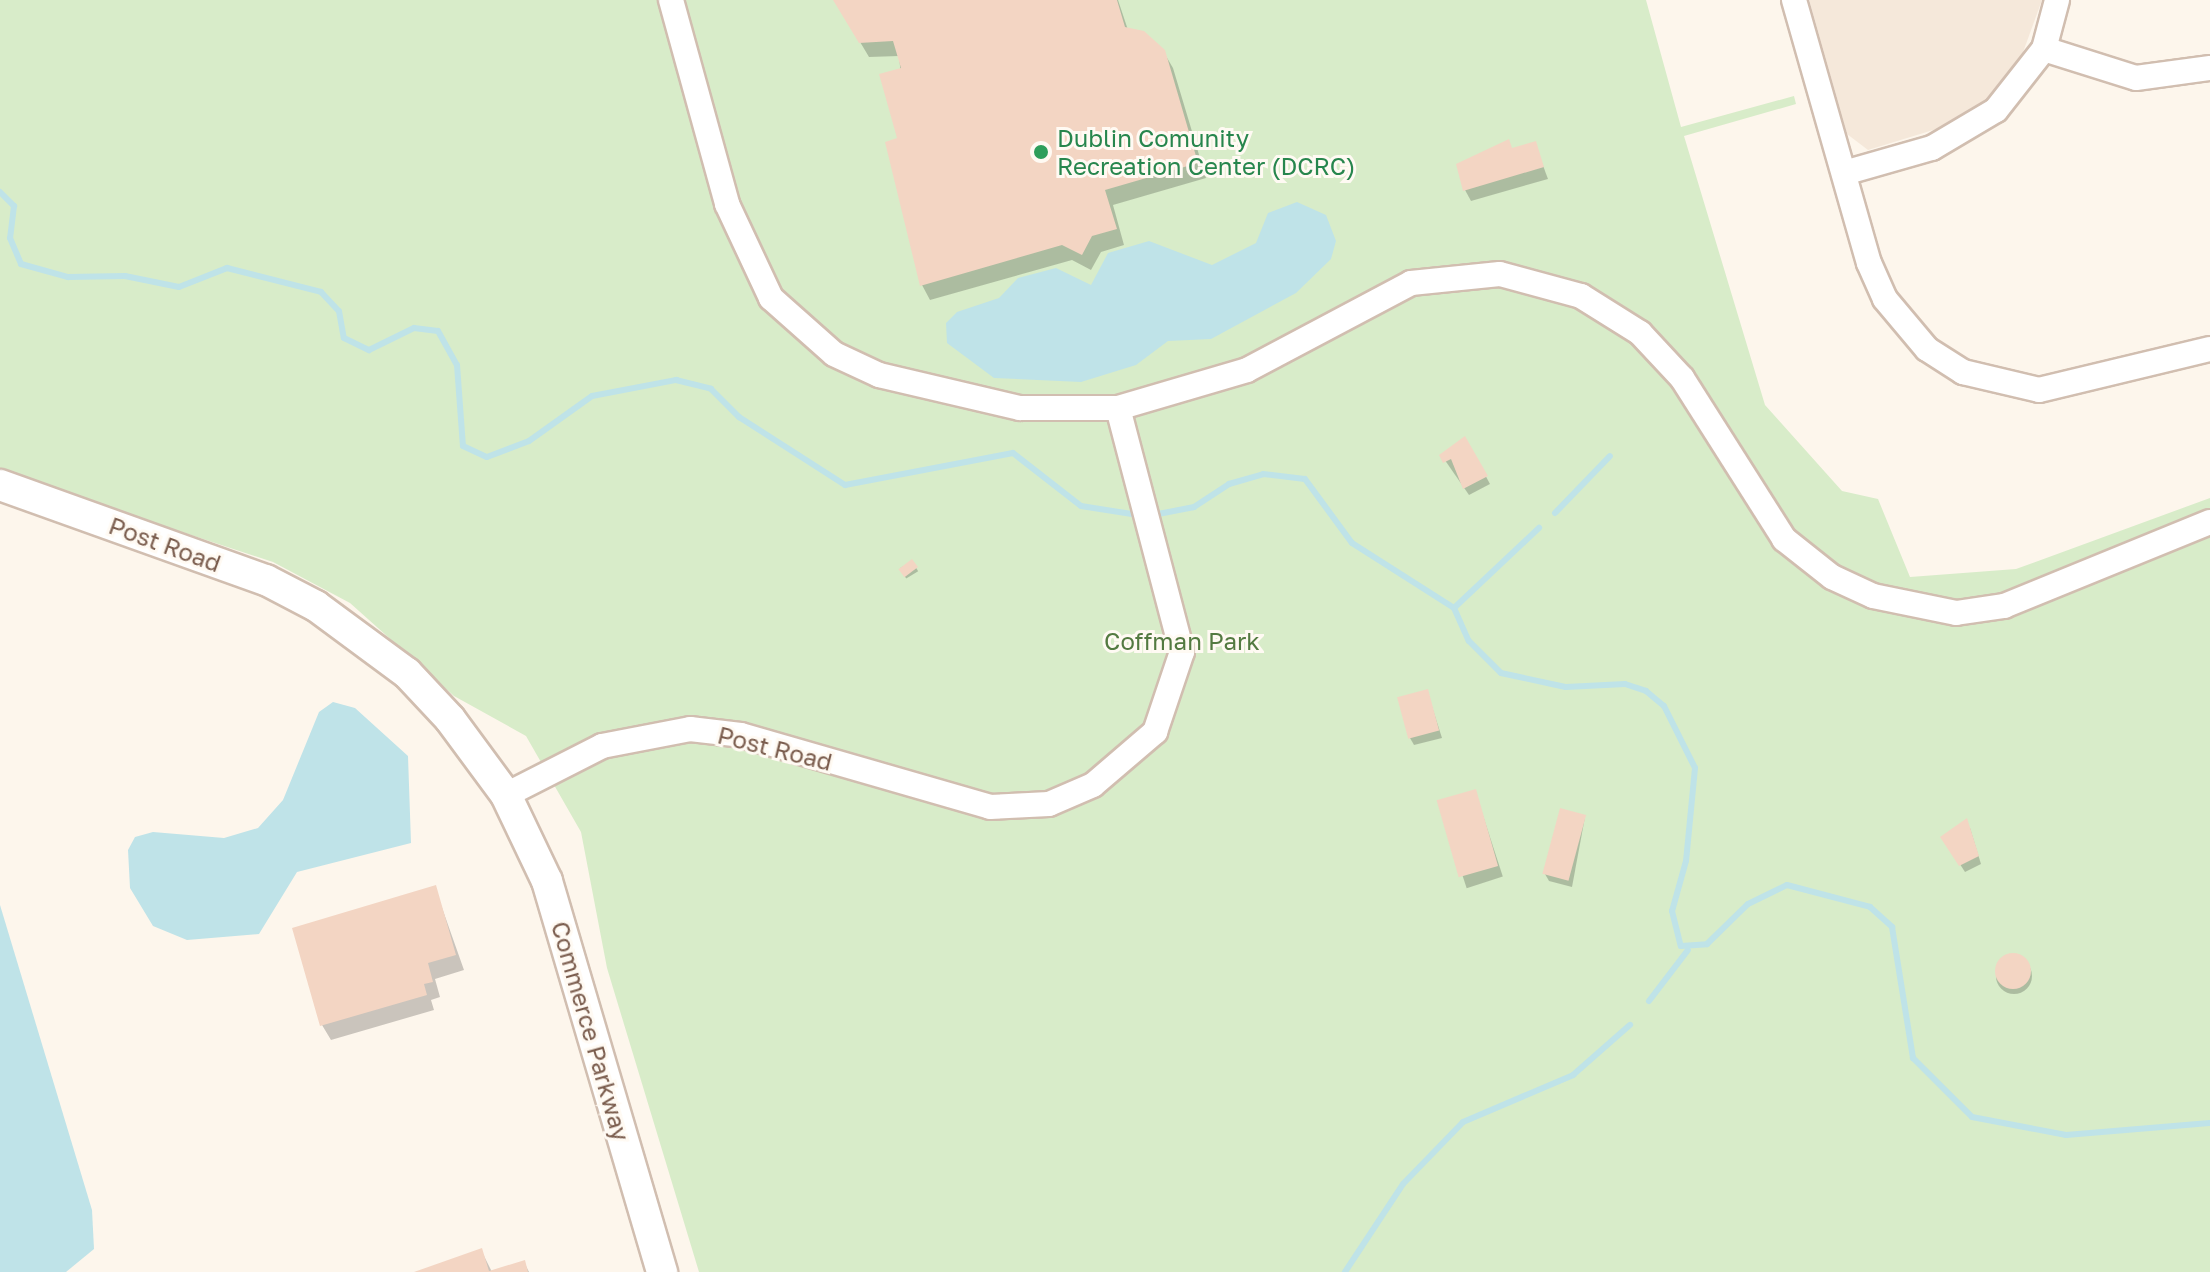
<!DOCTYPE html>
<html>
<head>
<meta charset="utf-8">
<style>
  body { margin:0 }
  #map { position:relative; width:2210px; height:1272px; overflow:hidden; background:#fdf6ec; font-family:"Golos Text",sans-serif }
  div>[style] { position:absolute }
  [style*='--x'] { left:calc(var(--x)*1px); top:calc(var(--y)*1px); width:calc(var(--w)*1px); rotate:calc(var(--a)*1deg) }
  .residential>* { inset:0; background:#f5e8da }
  .green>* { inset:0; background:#d8ecc9 }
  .water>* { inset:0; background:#bfe3e8 }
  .shadow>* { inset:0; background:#0003; transform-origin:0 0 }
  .round { border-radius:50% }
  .stream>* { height:6px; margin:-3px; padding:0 3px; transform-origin:3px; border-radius:3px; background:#bfe3e8 }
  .building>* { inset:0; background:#f3d5c3; transform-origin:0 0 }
  .roads { filter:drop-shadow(2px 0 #d1beb0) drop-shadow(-2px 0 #d1beb0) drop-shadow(0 2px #d1beb0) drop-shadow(0 -2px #d1beb0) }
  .minor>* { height:24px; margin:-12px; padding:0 12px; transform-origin:12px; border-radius:12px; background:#fff }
  .tertiary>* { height:30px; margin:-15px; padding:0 15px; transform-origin:15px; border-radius:15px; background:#fff }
  .dots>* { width:22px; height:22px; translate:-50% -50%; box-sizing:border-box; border:4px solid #fffaf3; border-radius:50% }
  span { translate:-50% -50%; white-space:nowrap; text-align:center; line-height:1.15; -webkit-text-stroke:6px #fffaf3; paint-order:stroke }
  .leisure-label { font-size:24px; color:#27864d }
  .left { translate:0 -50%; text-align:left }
  .street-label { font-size:24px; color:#7a5c4d }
  .park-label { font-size:24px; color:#537a41 }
</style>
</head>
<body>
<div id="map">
  <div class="residential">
    <div style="clip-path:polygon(1809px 0,2042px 0,2022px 55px,1990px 98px,1956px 123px,1868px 150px,1847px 134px)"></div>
  </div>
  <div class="green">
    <div style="clip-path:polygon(0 0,1646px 0,1681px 127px,1794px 96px,1796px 104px,1684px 136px,1765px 405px,1842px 491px,1878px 499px,1910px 577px,2016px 569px,2210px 498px,2210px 1272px,699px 1272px,607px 968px,581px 832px,526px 736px,454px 696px,350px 603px,273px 562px,0 472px)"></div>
  </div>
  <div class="water">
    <div style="clip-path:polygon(1297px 202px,1326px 215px,1336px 241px,1331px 259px,1296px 293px,1211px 339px,1168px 341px,1136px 365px,1081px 382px,994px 378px,947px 343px,946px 323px,957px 312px,999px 298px,1018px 278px,1056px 268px,1091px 285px,1108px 253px,1149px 241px,1212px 265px,1256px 243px,1268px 213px)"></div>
    <div style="clip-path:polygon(333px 702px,355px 708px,408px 756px,411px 843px,297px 872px,259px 934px,187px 940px,153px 926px,130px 888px,128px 850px,135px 837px,153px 832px,224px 838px,258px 828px,283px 800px,319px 712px)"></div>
    <div style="clip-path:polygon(0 905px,92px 1210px,94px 1249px,66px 1272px,0 1272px)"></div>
  </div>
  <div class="shadow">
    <div style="clip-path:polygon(835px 0,1118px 0,1128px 30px,1163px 51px,1173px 68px,1206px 178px,1113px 205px,1124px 245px,1101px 252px,1091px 270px,1072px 260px,930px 300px,922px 285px,899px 56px,869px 57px)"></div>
    <div style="clip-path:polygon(1535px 144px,1548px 179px,1471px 201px,1465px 190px,1513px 150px)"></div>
    <div style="clip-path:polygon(1465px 438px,1490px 484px,1469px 495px,1442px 456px)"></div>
    <div style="left:912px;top:561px;width:12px;height:14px;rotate:59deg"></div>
    <div style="clip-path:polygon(1427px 691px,1442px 738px,1414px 745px,1410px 738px)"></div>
    <div style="left:1475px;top:791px;width:90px;height:38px;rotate:72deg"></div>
    <div style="clip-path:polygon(1585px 817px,1572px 887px,1549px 881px,1545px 874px)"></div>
    <div style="clip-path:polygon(1970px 828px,1981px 864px,1965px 872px,1943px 838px)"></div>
    <div style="clip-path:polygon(435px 888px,464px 970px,435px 979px,440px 997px,431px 1000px,434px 1010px,331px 1040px,322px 1025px)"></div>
    <div class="round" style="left:1996px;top:958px;width:36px;height:36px"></div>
    <div style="clip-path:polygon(481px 1250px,492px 1272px,524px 1262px,529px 1272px,416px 1272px)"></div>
  </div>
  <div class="stream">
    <div style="--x:0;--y:192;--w:20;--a:45"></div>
    <div style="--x:14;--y:206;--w:32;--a:97"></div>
    <div style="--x:10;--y:238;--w:28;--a:67"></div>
    <div style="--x:21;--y:264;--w:49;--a:15.5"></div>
    <div style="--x:68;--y:277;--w:57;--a:-1"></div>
    <div style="--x:125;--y:276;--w:55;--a:11.5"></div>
    <div style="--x:179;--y:287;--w:52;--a:-21.6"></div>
    <div style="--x:227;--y:268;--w:97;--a:14.3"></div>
    <div style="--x:321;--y:292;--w:26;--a:47"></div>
    <div style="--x:339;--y:311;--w:27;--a:80"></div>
    <div style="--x:344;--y:338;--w:28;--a:26"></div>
    <div style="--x:369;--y:350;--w:50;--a:-26.1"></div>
    <div style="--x:414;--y:328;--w:24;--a:7"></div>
    <div style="--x:438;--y:331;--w:39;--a:61"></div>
    <div style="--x:457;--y:365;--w:81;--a:85.8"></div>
    <div style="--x:463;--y:446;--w:26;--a:25"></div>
    <div style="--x:487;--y:457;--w:45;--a:-20.9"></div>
    <div style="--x:529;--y:441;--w:77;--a:-35.5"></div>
    <div style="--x:592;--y:396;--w:86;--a:-10.8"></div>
    <div style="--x:676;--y:380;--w:36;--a:14"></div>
    <div style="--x:711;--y:389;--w:40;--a:45"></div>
    <div style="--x:739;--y:417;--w:126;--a:32.7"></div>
    <div style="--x:845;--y:485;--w:171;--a:-10.8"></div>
    <div style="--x:1013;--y:453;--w:86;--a:37.9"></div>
    <div style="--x:1081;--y:506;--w:58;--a:9"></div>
    <div style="--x:1555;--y:513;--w:79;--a:-46"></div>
    <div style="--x:1153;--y:515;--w:42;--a:-11"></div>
    <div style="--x:1194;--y:507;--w:42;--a:-33.3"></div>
    <div style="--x:1229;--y:484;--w:35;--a:-16"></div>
    <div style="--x:1263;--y:474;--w:42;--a:6.8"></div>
    <div style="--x:1305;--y:479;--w:79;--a:53.7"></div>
    <div style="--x:1352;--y:543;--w:121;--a:32.5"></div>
    <div style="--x:1454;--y:608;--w:36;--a:66"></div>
    <div style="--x:1469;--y:641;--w:45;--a:45"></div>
    <div style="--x:1501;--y:673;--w:66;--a:12.2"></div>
    <div style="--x:1566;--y:687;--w:59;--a:-2.9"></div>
    <div style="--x:1625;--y:684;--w:22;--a:18"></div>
    <div style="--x:1646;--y:691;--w:23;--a:40"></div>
    <div style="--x:1664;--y:706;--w:69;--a:63.4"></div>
    <div style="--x:1695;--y:768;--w:93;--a:95.5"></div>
    <div style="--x:1686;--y:861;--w:52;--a:105.6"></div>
    <div style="--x:1672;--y:911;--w:36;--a:76"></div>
    <div style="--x:1681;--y:946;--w:26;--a:-4"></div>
    <div style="--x:1707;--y:944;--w:57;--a:-44.3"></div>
    <div style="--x:1748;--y:904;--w:43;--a:-26"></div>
    <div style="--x:1787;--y:885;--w:86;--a:14.8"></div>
    <div style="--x:1870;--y:907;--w:30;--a:42"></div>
    <div style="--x:1892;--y:927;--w:133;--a:80.9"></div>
    <div style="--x:1913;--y:1058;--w:83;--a:45"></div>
    <div style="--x:1972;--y:1117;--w:96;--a:10.8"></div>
    <div style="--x:2066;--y:1135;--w:144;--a:-4.8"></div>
    <div style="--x:1454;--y:608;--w:117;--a:-43.3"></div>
    <div style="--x:1649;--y:1001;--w:64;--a:-52.6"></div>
    <div style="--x:1345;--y:1272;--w:105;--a:-56.6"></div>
    <div style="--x:1403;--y:1184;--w:86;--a:-45.9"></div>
    <div style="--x:1463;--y:1122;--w:120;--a:-23.1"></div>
    <div style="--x:1573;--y:1075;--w:76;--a:-41.3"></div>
  </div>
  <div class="building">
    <div style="clip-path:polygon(833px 0,1117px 0,1125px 27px,1144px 31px,1165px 50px,1198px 163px,1105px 190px,1117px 229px,1092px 236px,1082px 255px,1062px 245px,920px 286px,885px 142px,897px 138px,879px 74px,901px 68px,893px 41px,859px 43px)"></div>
    <div style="clip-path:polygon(1509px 139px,1512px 148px,1536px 141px,1544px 167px,1463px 191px,1456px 164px)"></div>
    <div style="clip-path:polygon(1465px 436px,1488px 476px,1463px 489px,1451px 459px,1443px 463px,1439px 455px)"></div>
    <div style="left:912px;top:559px;width:10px;height:17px;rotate:53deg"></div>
    <div style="left:1428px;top:689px;width:43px;height:32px;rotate:75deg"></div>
    <div style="left:1476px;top:789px;width:80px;height:41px;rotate:74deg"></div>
    <div style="left:1560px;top:808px;width:27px;height:68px;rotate:15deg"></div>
    <div style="clip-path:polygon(1967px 818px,1979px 856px,1959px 866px,1940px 837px)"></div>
    <div style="clip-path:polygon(436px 885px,456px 955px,428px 963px,433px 982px,424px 984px,427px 995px,320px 1026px,292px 928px)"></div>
    <div class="round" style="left:1995px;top:953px;width:36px;height:36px"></div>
    <div style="clip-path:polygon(482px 1248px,489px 1271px,525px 1260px,528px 1272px,414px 1272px)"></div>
  </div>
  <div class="roads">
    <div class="minor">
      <div style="--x:671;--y:0;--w:212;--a:74.6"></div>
      <div style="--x:727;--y:204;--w:104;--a:64.9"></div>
      <div style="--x:771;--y:298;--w:84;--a:41.6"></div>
      <div style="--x:834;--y:354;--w:50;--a:25"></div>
      <div style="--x:879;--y:375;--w:145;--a:13.2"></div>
      <div style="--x:1020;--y:408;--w:98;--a:0"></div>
      <div style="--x:1118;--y:408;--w:134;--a:-16.4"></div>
      <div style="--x:1247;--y:370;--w:186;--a:-27.9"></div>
      <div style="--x:1411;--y:283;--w:89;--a:-5.8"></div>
      <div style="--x:1500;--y:274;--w:84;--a:15.2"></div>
      <div style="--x:1581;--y:296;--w:70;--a:32.1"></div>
      <div style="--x:1640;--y:333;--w:62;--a:47"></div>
      <div style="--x:1682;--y:378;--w:191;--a:57.6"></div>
      <div style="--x:1784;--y:539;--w:61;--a:38.4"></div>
      <div style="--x:1832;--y:577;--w:45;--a:24.9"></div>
      <div style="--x:1873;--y:596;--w:85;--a:11.6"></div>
      <div style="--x:1956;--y:613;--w:49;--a:-8.3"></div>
      <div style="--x:2004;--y:606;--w:222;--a:-22.2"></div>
      <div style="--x:1794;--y:0;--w:273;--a:74.1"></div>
      <div style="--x:1869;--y:263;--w:39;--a:66"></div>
      <div style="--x:1885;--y:299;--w:65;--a:50"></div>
      <div style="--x:1927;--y:349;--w:43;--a:32.6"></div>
      <div style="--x:1963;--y:372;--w:78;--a:13.3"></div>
      <div style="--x:2039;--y:390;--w:176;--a:-13.5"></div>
      <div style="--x:2044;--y:49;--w:96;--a:17.5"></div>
      <div style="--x:2136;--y:78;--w:75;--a:-7.7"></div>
      <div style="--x:1844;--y:173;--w:91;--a:-15.9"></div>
      <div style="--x:1932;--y:148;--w:74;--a:-30.7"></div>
      <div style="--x:1996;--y:110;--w:78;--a:-51.8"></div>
      <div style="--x:2044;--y:49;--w:51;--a:-75.1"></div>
      <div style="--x:506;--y:795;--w:108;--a:-27"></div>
      <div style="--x:602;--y:746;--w:90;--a:-10.9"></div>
      <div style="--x:690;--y:729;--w:51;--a:6.7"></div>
      <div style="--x:741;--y:735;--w:259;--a:16.1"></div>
      <div style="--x:990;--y:807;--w:59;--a:-2.9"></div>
      <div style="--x:1049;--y:804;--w:48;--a:-23.4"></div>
      <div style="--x:1093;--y:785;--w:82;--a:-40.5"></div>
      <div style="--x:1155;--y:732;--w:84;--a:-71.4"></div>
      <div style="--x:1182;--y:652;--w:252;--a:-104.7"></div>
    </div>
    <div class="tertiary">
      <div style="--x:0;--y:485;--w:282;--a:19.7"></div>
      <div style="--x:266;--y:580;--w:56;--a:27.5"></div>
      <div style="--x:316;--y:606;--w:113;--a:36.4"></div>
      <div style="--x:407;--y:673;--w:63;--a:46.9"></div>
      <div style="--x:450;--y:719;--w:94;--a:53.6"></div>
      <div style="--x:506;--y:795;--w:95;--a:64.5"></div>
      <div style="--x:547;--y:881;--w:408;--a:73.6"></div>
    </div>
  </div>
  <div class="dots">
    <div style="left:1041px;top:152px;background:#2e9e5b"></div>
  </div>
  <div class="leisure-label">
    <span class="left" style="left:1057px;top:152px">Dublin Comunity<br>Recreation Center (DCRC)</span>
  </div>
  <div class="street-label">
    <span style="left:165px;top:544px;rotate:20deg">Post Road</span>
    <span style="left:775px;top:748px;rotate:14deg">Post Road</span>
    <span style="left:591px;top:1031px;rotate:74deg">Commerce Parkway</span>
  </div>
  <div class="park-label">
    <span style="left:1182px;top:641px">Coffman Park</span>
  </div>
</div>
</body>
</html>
